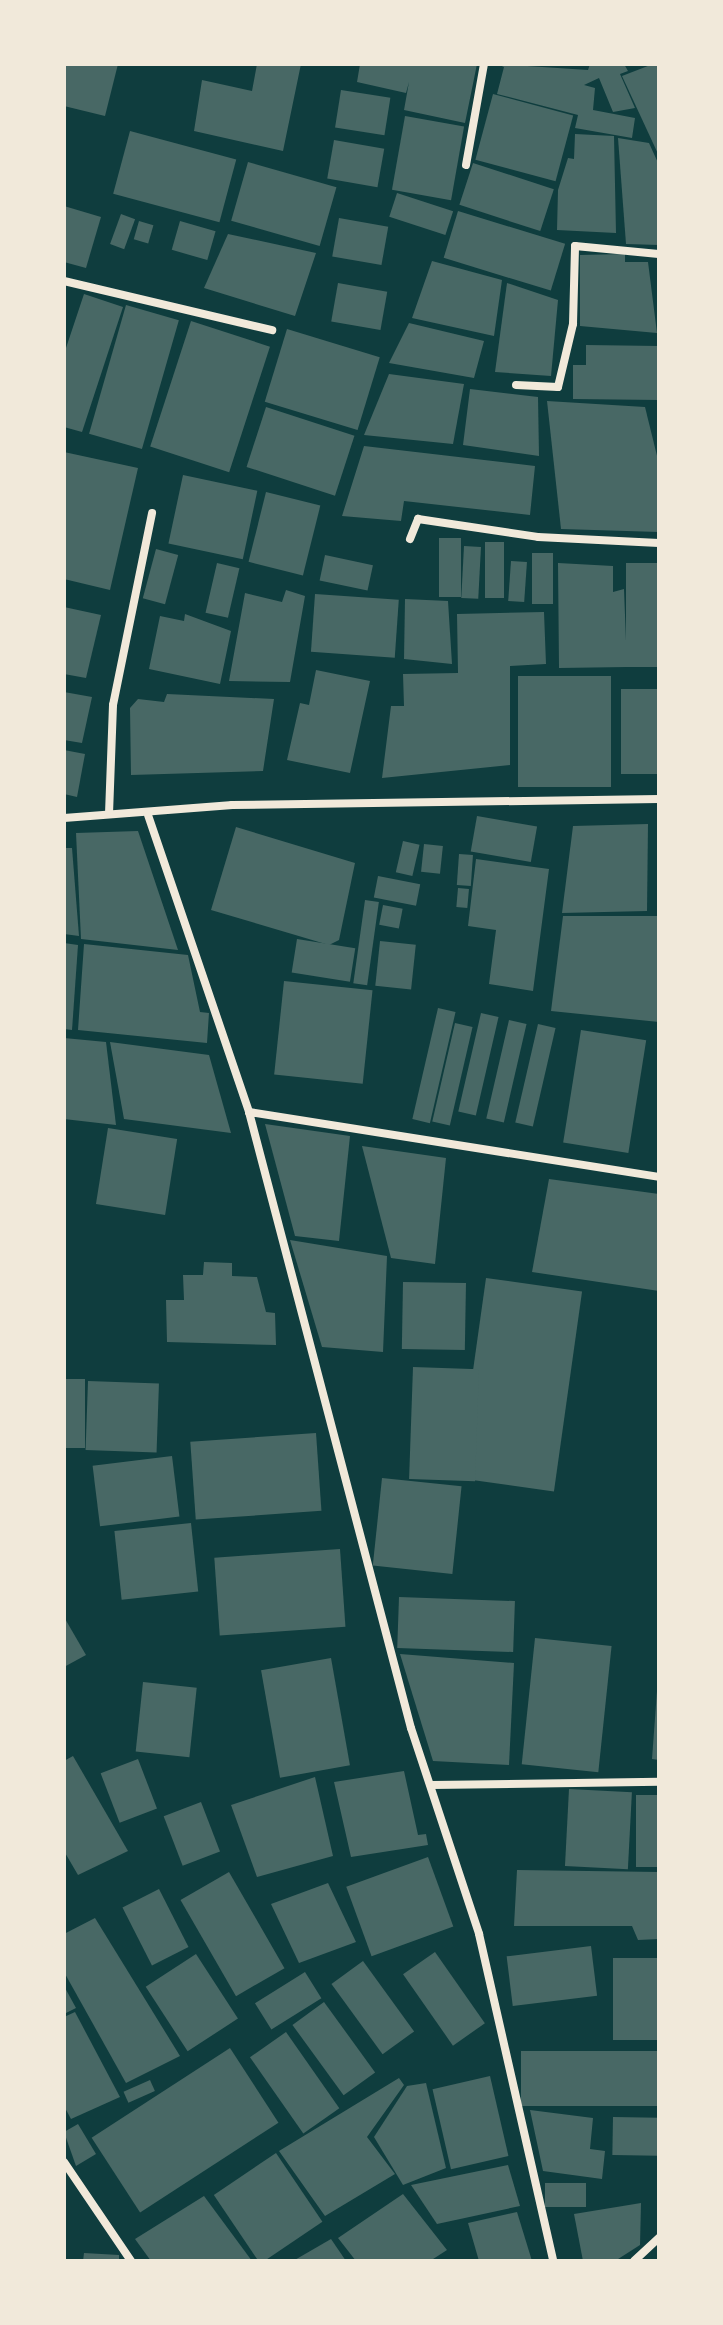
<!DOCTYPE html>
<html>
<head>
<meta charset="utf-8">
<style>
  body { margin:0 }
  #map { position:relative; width:723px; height:2325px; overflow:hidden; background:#0f3d3e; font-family:"PT Sans",sans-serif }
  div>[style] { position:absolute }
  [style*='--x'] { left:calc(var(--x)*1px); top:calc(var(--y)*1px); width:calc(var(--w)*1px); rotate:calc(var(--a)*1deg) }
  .building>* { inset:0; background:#486865; transform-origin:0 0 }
  .minor>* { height:8px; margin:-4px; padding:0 4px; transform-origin:4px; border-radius:4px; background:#f1e9da }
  span { translate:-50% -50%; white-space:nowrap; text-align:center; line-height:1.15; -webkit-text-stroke:8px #f1e9da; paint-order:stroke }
  .frame { position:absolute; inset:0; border:66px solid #f1e9da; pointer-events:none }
</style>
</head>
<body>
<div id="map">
  <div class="building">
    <div style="clip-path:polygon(64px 64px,118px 64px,105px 116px,64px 106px)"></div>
    <div style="clip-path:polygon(257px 64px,301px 64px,283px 151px,194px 131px,202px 80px,252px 91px)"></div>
    <div style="clip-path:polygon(360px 64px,477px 64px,465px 123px,404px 110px,409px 82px,406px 93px,357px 82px)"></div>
    <div style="clip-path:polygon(497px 64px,588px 70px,590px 64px,624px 64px,628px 71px,620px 74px,635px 108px,613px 112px,599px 78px,584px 85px,595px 88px,593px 110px,635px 118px,632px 138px,575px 128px,578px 115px,497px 94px,504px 67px)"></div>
    <div style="clip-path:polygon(653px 64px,659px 64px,659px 156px,622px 76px)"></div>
    <div style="left:341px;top:90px;width:50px;height:38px;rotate:9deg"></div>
    <div style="left:493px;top:94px;width:83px;height:68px;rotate:15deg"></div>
    <div style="left:405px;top:116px;width:60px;height:75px;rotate:10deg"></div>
    <div style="left:130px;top:131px;width:110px;height:65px;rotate:15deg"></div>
    <div style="clip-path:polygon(575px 134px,614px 136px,616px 233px,557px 230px,558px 190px,568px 158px,574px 159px)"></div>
    <div style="clip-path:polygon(618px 138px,649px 143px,659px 165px,659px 245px,626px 244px)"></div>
    <div style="left:334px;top:140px;width:51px;height:39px;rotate:10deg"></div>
    <div style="left:248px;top:162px;width:92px;height:61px;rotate:16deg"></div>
    <div style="left:473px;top:163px;width:85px;height:44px;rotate:18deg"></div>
    <div style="left:397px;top:193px;width:59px;height:25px;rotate:18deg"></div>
    <div style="clip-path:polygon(64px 206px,101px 217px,86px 268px,64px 262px)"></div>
    <div style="left:458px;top:211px;width:112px;height:49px;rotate:17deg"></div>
    <div style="left:121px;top:214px;width:15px;height:32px;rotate:20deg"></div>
    <div style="left:339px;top:218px;width:50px;height:39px;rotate:10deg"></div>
    <div style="left:139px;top:221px;width:15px;height:19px;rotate:16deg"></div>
    <div style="left:180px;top:221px;width:37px;height:30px;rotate:16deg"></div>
    <div style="clip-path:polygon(228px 234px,316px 253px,295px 316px,204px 288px)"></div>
    <div style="clip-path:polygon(625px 254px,625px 262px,648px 262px,657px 333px,580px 326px,580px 255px)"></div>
    <div style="clip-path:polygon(432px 261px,502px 280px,494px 336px,412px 318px)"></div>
    <div style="left:338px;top:283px;width:50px;height:39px;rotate:10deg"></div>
    <div style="clip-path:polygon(507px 283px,558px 300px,551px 376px,495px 372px)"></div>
    <div style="clip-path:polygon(84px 294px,123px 307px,82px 432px,64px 427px,64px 354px)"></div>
    <div style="left:126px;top:305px;width:55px;height:134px;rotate:16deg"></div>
    <div style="left:191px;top:321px;width:83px;height:132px;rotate:18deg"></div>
    <div style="clip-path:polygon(409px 323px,484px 341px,474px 378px,389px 363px)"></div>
    <div style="left:287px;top:329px;width:97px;height:76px;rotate:17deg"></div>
    <div style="clip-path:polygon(586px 345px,659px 346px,659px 400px,573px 399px,573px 365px,586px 365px)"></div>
    <div style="clip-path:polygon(389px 374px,464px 384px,453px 444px,364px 435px)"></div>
    <div style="clip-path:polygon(470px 389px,538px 397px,539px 456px,463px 445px)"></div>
    <div style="clip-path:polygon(547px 401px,645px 407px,659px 464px,659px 532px,561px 529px)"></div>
    <div style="left:266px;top:407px;width:93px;height:63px;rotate:18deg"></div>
    <div style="clip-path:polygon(364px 446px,535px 466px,530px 515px,404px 501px,401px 521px,342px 516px)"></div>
    <div style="clip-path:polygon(64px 452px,138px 468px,110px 590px,64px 579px)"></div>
    <div style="left:183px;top:475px;width:76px;height:70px;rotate:12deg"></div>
    <div style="left:266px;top:492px;width:56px;height:72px;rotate:14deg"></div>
    <div style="left:439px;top:538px;width:22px;height:59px"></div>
    <div style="left:485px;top:542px;width:19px;height:56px"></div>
    <div style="left:464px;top:546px;width:17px;height:52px;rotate:3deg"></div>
    <div style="left:156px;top:549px;width:23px;height:51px;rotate:15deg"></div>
    <div style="left:532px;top:553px;width:21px;height:51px"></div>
    <div style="left:325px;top:555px;width:49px;height:26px;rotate:12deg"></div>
    <div style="left:511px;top:561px;width:16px;height:40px;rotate:4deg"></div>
    <div style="left:217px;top:563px;width:23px;height:51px;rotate:13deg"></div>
    <div style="clip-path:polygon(558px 563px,613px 566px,613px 592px,624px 589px,627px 667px,559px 668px)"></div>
    <div style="left:659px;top:563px;width:104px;height:33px;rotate:90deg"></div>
    <div style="clip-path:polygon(286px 590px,305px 596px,290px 682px,229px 681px,245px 593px,282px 602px)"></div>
    <div style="left:315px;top:594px;width:84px;height:58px;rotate:4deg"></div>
    <div style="clip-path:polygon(405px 599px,448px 601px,452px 664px,404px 659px)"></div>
    <div style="clip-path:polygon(64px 607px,101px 615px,86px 678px,64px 674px)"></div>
    <div style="clip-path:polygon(544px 612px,546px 664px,510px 666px,510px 765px,382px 778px,391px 706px,404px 706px,403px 674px,458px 673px,457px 614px)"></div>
    <div style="clip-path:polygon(185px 614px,231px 631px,220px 684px,149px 669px,160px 616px,184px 621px)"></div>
    <div style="clip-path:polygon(316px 670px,370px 681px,350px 773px,287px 760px,300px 703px,309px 705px)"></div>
    <div style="left:518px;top:676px;width:93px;height:111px"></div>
    <div style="left:659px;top:689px;width:85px;height:38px;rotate:90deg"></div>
    <div style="clip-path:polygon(64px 692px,92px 697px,82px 743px,64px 740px)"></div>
    <div style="clip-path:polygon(167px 694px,274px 699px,263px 771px,131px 775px,130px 708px,138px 699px,164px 702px)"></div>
    <div style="clip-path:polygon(64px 750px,85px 754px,77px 797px,64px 794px)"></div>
    <div style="left:477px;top:816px;width:61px;height:36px;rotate:10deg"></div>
    <div style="clip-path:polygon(648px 824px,647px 911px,562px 913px,573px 826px)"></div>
    <div style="clip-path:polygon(236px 827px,355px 863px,339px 940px,329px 945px,211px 910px)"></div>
    <div style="clip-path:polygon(138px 831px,178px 950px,81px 939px,76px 833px)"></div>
    <div style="left:403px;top:841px;width:17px;height:32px;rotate:13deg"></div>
    <div style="left:424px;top:844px;width:19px;height:28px;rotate:6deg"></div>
    <div style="clip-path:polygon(64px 848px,72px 848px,79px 936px,64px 934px)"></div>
    <div style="left:459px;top:854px;width:14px;height:31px;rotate:4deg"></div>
    <div style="clip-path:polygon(476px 859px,549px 869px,533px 991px,489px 984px,496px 930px,468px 926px)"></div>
    <div style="left:378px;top:876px;width:43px;height:22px;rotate:11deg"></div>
    <div style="left:458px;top:888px;width:11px;height:19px;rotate:5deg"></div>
    <div style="left:365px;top:900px;width:14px;height:84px;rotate:8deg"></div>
    <div style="left:383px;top:905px;width:20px;height:20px;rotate:11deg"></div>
    <div style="clip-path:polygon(563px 916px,659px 916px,659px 1022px,551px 1011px)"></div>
    <div style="left:297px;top:939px;width:59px;height:34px;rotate:9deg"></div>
    <div style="left:380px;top:941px;width:36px;height:45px;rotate:6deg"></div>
    <div style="clip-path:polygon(64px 943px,78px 945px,72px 1030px,64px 1029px)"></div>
    <div style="clip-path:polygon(84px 944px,188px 955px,200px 1012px,209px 1013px,207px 1043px,78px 1030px)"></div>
    <div style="left:284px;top:981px;width:89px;height:94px;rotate:6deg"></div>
    <div style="left:438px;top:1008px;width:18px;height:114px;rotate:13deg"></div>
    <div style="left:481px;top:1013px;width:18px;height:101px;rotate:13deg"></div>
    <div style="left:509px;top:1020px;width:18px;height:101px;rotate:13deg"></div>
    <div style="left:455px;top:1023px;width:18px;height:101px;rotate:13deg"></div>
    <div style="left:538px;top:1024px;width:18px;height:101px;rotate:13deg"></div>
    <div style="left:581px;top:1030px;width:66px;height:114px;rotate:9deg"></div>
    <div style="clip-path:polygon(64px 1038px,106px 1042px,116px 1125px,64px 1119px)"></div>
    <div style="clip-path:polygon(110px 1042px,209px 1055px,231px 1133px,124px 1119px)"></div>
    <div style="clip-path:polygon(265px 1124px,350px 1136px,339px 1241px,295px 1236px)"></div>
    <div style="left:108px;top:1128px;width:70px;height:77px;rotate:9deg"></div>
    <div style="clip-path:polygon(362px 1146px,446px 1158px,435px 1264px,391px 1258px)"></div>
    <div style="clip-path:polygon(549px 1179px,659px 1194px,659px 1291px,532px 1272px)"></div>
    <div style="clip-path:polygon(290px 1240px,387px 1256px,383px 1352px,322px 1347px)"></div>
    <div style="clip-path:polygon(204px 1262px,232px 1263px,232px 1276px,257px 1277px,266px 1312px,275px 1313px,276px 1345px,167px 1342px,166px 1300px,184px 1300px,183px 1275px,203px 1275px)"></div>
    <div style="left:486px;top:1278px;width:97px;height:202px;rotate:8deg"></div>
    <div style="left:403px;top:1282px;width:63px;height:67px;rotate:1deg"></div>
    <div style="left:413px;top:1367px;width:66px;height:112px;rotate:2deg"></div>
    <div style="left:64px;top:1379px;width:21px;height:69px"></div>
    <div style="left:88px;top:1381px;width:71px;height:69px;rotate:2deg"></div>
    <div style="left:316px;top:1433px;width:78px;height:126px;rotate:86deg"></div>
    <div style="left:172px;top:1456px;width:61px;height:80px;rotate:83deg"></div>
    <div style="left:382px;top:1478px;width:80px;height:88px;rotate:6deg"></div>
    <div style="left:191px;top:1523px;width:69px;height:77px;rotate:84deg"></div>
    <div style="left:340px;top:1549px;width:78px;height:126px;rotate:86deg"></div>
    <div style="left:399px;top:1597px;width:116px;height:51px;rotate:2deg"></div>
    <div style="clip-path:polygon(64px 1617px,86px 1655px,64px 1667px)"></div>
    <div style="left:535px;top:1638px;width:77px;height:127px;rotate:6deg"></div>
    <div style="clip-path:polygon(400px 1654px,514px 1663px,509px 1765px,433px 1761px)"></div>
    <div style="left:331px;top:1658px;width:109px;height:71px;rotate:80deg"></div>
    <div style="left:143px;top:1682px;width:54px;height:70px;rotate:6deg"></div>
    <div style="clip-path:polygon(657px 1691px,659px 1691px,659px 1760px,652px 1759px)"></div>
    <div style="clip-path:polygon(73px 1756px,128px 1851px,78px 1875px,64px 1851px,64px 1761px)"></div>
    <div style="left:138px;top:1759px;width:53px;height:40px;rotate:69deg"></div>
    <div style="clip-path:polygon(404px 1771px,418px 1835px,426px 1834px,428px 1845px,351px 1857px,334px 1782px)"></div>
    <div style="clip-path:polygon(315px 1777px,333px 1856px,257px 1877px,231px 1805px)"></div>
    <div style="left:569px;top:1789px;width:63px;height:77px;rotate:3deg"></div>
    <div style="left:636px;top:1795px;width:23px;height:72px"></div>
    <div style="left:201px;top:1802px;width:53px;height:40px;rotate:69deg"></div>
    <div style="left:428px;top:1857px;width:74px;height:87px;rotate:70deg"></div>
    <div style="clip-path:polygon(517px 1870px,659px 1872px,659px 1939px,638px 1940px,632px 1926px,514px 1926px)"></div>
    <div style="left:229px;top:1872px;width:111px;height:56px;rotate:60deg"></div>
    <div style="clip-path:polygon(328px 1883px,356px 1942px,299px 1963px,271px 1904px)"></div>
    <div style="left:159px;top:1889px;width:65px;height:41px;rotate:63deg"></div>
    <div style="clip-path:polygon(95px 1918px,180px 2056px,126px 2083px,64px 1972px,64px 1934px)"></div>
    <div style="left:591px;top:1946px;width:50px;height:85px;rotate:83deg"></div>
    <div style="left:435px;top:1952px;width:87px;height:39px;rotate:55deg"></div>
    <div style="left:196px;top:1954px;width:77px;height:60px;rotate:57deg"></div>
    <div style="left:613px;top:1958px;width:46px;height:82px"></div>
    <div style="left:363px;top:1961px;width:87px;height:39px;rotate:54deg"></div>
    <div style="left:305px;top:1972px;width:31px;height:59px;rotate:58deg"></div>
    <div style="clip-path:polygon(64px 1986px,76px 2008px,64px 2014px)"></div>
    <div style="left:324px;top:2002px;width:87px;height:39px;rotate:54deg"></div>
    <div style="clip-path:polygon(75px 2012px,120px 2097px,71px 2119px,64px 2106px,64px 2017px)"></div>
    <div style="left:286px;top:2032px;width:93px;height:44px;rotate:55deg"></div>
    <div style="left:230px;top:2048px;width:89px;height:165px;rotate:57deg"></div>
    <div style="left:521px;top:2051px;width:138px;height:55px"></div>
    <div style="left:490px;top:2076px;width:82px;height:59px;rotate:77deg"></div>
    <div style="clip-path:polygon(399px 2078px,404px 2085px,367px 2137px,395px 2174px,325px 2216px,279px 2151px)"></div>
    <div style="left:150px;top:2080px;width:12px;height:29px;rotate:66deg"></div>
    <div style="clip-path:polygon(426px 2083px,446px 2168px,403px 2185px,374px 2137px,407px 2086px)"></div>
    <div style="clip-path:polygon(530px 2110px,593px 2118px,590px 2149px,605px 2151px,602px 2179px,543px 2171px)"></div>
    <div style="left:613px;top:2117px;width:46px;height:38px;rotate:1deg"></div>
    <div style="clip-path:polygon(78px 2124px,96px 2154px,76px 2166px,64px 2132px)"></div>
    <div style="left:276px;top:2153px;width:83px;height:75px;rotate:56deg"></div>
    <div style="clip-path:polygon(508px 2165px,520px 2206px,437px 2224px,411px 2185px)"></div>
    <div style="left:545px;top:2183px;width:41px;height:24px"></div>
    <div style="clip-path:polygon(403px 2194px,447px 2250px,430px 2261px,356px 2261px,338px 2238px)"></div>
    <div style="clip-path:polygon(204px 2196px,252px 2261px,151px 2261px,135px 2239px)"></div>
    <div style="clip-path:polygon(641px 2203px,640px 2245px,615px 2261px,583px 2261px,574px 2214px)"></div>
    <div style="clip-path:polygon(517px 2212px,532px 2261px,479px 2261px,468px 2223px)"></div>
    <div style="clip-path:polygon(331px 2239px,346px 2261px,293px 2261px)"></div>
    <div style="clip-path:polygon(84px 2253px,119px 2255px,119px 2261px,83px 2261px)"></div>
  </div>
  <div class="minor">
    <div style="--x:466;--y:165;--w:103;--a:-79.9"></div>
    <div style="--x:64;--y:281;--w:214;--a:13.3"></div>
    <div style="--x:516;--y:385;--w:42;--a:2.7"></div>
    <div style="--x:558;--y:387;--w:65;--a:-76.6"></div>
    <div style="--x:573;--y:324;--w:78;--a:-88.5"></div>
    <div style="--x:575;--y:246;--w:84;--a:5.4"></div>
    <div style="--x:410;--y:539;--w:22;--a:-68"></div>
    <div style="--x:418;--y:519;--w:121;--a:8.5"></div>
    <div style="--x:538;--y:537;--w:121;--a:2.8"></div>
    <div style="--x:109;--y:814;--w:109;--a:-87.9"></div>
    <div style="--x:113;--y:705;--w:196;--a:-78.5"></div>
    <div style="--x:148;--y:815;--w:314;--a:71.2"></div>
    <div style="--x:249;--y:1112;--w:637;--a:75.27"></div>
    <div style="--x:411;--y:1728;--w:217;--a:71.7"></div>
    <div style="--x:479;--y:1934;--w:335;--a:77.2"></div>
    <div style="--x:64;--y:818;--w:169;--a:-4.4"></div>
    <div style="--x:232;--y:805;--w:427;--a:-0.8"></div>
    <div style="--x:249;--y:1112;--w:415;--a:9"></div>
    <div style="--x:432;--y:1785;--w:227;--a:-0.8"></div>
    <div style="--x:64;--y:2162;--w:120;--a:55.9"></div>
    <div style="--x:634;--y:2261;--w:34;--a:-43"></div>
  </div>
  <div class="frame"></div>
</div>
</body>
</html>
